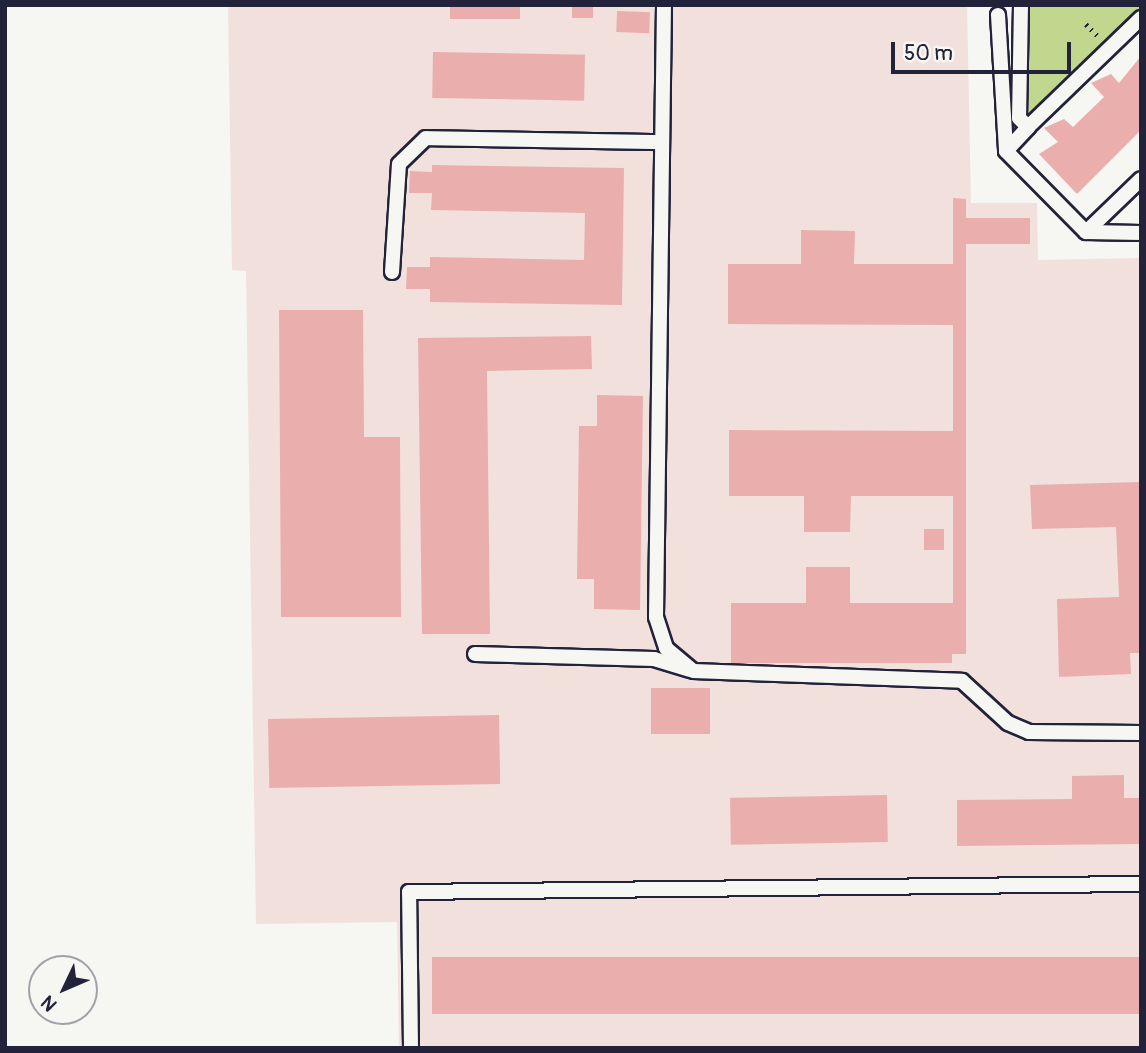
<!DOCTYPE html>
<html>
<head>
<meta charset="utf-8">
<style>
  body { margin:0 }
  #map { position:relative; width:1146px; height:1053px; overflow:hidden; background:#f6f6f2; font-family:Pangolin,sans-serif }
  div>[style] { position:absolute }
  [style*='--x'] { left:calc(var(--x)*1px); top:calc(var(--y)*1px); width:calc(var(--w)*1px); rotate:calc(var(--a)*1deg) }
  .built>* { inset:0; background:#f2e0dd }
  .green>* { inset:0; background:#c1d78d }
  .building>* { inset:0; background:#eaaead; transform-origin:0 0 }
  .path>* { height:4.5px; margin-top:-2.25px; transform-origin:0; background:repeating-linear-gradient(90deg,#22223b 0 2px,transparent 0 7px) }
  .roads { filter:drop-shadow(2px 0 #22223b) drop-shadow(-2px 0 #22223b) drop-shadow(0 2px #22223b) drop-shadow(0 -2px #22223b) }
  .service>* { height:14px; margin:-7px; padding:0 7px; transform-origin:7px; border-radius:7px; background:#f6f6f2 }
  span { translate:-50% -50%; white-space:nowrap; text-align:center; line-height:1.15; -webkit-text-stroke:5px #f6f6f2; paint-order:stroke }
  .frame { position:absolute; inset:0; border:7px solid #22223b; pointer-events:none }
  .north { position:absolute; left:28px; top:955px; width:70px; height:70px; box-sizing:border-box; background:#f6f6f2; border:2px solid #a1a1a9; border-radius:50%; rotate:226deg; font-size:19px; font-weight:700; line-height:28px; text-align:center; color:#22223b }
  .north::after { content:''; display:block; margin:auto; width:24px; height:32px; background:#22223b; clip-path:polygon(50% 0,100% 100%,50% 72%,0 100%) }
  .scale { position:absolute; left:891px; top:42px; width:180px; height:32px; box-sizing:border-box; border:4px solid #22223b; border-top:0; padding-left:9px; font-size:21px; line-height:24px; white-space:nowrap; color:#22223b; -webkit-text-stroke:5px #f6f6f2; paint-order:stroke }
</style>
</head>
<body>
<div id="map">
  <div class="built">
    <div style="clip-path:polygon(228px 5px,967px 5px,971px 203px,1037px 203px,1038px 260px,1141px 258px,1141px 1048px,399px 1048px,397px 922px,256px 924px,246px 271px,232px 270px)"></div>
  </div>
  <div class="green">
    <div style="clip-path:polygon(1030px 5px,1141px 7px,1028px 117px)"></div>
  </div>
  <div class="building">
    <div style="left:450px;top:5px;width:70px;height:14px"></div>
    <div style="left:572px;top:5px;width:21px;height:13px"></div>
    <div style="left:617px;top:11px;width:33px;height:21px;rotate:2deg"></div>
    <div style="left:433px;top:52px;width:152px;height:46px;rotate:1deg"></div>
    <div style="clip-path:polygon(1141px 56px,1141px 130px,1077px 194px,1039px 154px,1058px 142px,1044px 128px,1064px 119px,1073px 127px,1104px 97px,1091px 83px,1111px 74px,1119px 83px)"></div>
    <div style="clip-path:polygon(432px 165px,624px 168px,622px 305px,430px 302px,430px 289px,406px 289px,407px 267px,430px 267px,430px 257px,584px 260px,585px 213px,431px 210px,432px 193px,409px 193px,410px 171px,432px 172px)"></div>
    <div style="clip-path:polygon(953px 198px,966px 199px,966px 218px,1030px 218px,1030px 244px,966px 244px,966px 654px,952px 654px,952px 663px,731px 663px,731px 603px,806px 603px,806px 567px,850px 567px,850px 603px,953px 603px,953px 496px,851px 496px,850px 532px,804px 532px,804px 496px,729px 496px,729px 430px,953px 431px,953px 325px,728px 324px,728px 264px,801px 264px,801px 230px,855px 231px,854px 264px,953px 264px)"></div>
    <div style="clip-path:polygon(279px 310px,363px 310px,364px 437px,400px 437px,401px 617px,281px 617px)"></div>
    <div style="clip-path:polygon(591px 336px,592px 369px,487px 371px,490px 634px,422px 634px,418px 338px)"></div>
    <div style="clip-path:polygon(597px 395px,643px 396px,640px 610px,594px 609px,594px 579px,577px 579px,579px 426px,597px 426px)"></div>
    <div style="clip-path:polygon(1141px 482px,1141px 653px,1130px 653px,1131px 674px,1059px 677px,1057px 599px,1119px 597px,1116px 527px,1032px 529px,1030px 485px)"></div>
    <div style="left:924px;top:529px;width:20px;height:21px"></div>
    <div style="left:651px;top:688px;width:59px;height:46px"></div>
    <div style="left:499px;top:715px;width:69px;height:231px;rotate:89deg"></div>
    <div style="clip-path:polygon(1124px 775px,1124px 798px,1141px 798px,1141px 844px,957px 846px,957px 800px,1072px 799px,1072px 776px)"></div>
    <div style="left:887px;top:795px;width:47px;height:157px;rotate:89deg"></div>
    <div style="left:1141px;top:957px;width:57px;height:709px;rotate:90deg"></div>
  </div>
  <div class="path">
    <div style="--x:1086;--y:24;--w:16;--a:45"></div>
  </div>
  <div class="roads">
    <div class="service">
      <div style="--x:664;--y:5;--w:612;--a:90.75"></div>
      <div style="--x:656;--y:617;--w:33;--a:72"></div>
      <div style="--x:666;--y:648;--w:35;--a:40"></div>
      <div style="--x:693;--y:671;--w:269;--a:2.1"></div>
      <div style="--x:962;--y:681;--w:62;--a:42.4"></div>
      <div style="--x:1008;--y:723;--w:23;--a:23"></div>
      <div style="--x:1029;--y:732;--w:112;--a:0.5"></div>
      <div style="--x:1021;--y:5;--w:113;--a:91"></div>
      <div style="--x:1019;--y:118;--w:13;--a:45"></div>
      <div style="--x:1028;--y:127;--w:157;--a:-44"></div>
      <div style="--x:998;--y:15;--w:136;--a:86.6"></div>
      <div style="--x:1006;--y:151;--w:114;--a:45.4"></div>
      <div style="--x:1086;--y:232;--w:76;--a:-43.9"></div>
      <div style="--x:1006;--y:151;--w:33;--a:-47"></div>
      <div style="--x:1086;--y:232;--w:55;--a:1"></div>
      <div style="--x:392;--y:272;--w:108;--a:-86.3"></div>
      <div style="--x:399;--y:164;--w:37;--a:-44"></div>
      <div style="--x:426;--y:138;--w:233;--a:1"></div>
      <div style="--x:475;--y:654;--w:179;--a:1.6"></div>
      <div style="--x:654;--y:659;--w:37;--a:17"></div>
      <div style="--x:411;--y:1048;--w:156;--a:-90.7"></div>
      <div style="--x:409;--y:892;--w:732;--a:-0.63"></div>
    </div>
  </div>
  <div class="frame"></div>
  <div class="north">N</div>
  <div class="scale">50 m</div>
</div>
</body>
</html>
